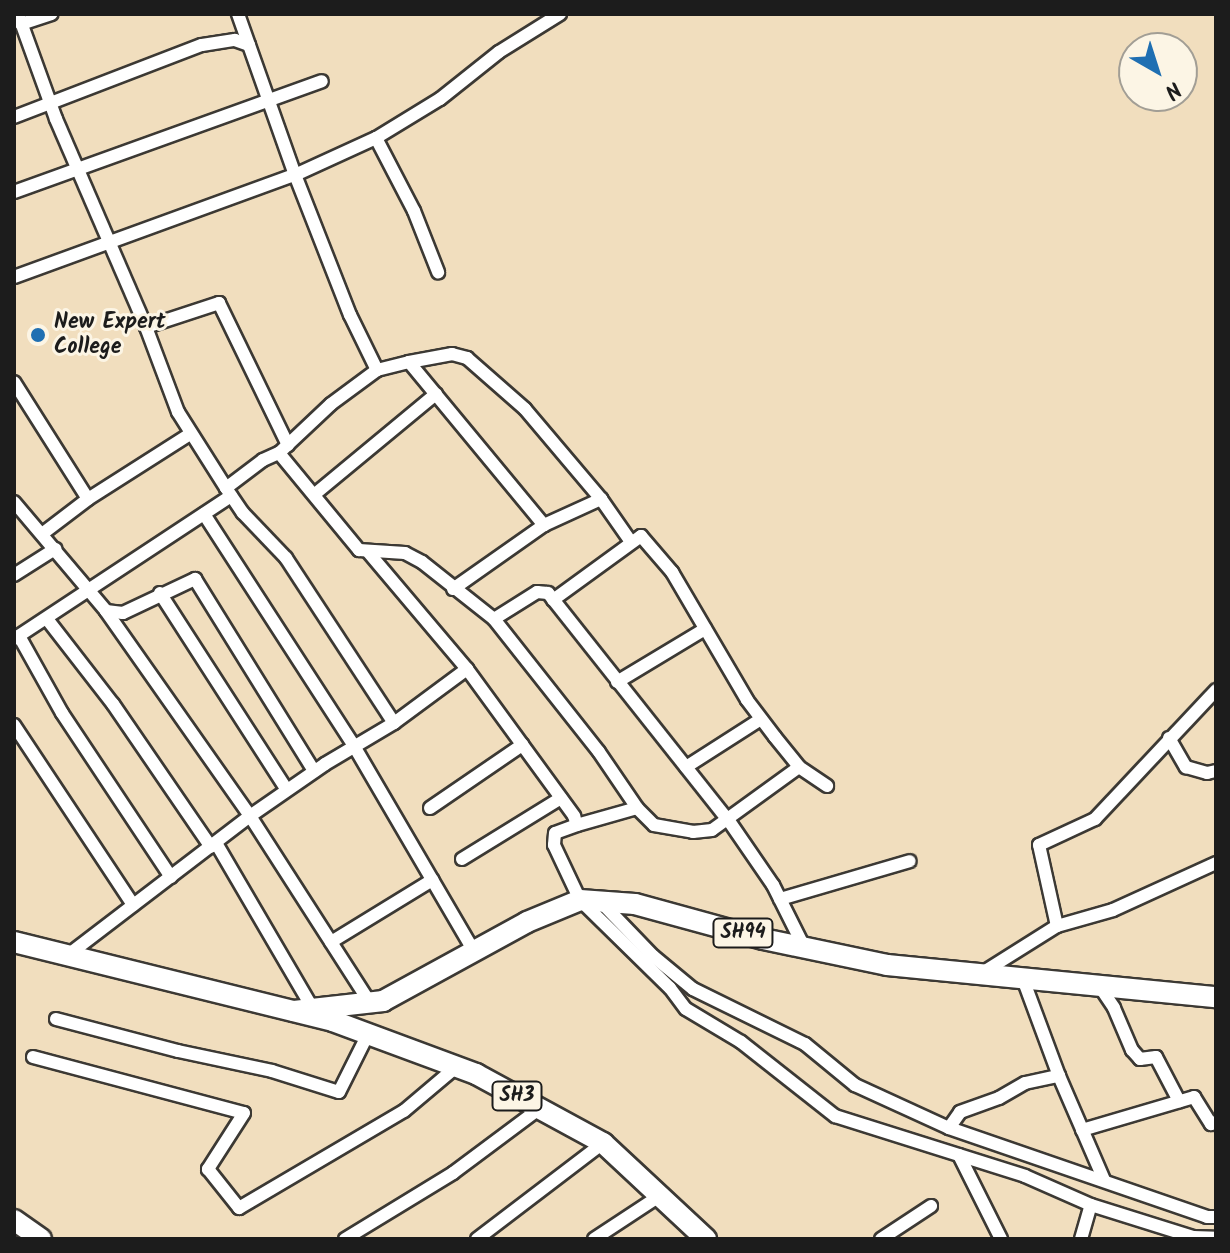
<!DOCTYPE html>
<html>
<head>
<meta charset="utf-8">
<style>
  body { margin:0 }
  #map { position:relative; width:1230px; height:1253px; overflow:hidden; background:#f1debe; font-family:Kalam,sans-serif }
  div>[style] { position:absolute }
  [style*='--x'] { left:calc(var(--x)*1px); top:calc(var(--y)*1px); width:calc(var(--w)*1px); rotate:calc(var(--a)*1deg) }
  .roads { filter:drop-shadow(2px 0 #3c3934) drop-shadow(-2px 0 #3c3934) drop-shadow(0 2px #3c3934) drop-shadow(0 -2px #3c3934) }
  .minor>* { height:12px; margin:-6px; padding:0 6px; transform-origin:6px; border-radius:6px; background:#fff }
  .primary>* { height:20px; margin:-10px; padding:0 10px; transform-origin:10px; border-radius:10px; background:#fff }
  .dots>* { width:22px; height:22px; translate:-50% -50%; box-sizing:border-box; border:4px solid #fcf5e5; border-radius:50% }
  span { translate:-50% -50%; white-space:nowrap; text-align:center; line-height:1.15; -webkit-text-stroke:6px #fcf5e5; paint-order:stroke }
  .shield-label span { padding:2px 6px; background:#fcf5e5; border:2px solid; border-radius:6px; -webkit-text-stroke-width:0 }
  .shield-label { font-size:20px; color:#1c1c1c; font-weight:700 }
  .poi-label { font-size:22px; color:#1c1c1c; font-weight:700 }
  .left { translate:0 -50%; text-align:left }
  .frame { position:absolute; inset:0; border:16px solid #1c1c1c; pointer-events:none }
  .north { position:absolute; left:1118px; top:32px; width:80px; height:80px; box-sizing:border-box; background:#fcf5e5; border:2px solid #a29e95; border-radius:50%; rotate:141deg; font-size:22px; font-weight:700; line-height:32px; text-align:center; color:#1c1c1c }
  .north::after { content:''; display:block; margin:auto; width:28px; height:36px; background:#1f6fb2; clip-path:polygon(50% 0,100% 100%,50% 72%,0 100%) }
</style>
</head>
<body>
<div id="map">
  <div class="roads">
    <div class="minor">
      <div style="--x:18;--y:14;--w:112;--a:70.1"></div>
      <div style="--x:56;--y:119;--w:227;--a:66.6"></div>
      <div style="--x:146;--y:327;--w:91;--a:69.4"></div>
      <div style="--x:178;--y:412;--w:90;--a:57.7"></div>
      <div style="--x:226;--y:488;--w:46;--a:-37.1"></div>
      <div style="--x:263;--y:460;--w:17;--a:-24"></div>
      <div style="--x:279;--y:453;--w:126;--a:50.5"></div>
      <div style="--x:359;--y:550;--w:46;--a:3.7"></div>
      <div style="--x:405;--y:553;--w:19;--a:28"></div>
      <div style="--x:422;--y:562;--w:92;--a:38.4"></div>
      <div style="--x:494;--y:619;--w:51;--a:-32.1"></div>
      <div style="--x:537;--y:592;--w:11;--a:5"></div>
      <div style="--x:548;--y:593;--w:291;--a:51.6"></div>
      <div style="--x:729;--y:821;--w:78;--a:55.5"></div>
      <div style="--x:773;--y:885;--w:69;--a:63.4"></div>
      <div style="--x:21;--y:24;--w:32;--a:-18"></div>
      <div style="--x:14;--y:117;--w:201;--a:-21"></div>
      <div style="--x:202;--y:45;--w:33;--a:-9"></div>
      <div style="--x:235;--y:40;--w:15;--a:20"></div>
      <div style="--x:376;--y:138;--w:82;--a:62.5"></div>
      <div style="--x:414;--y:211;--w:66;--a:68.5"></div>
      <div style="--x:14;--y:192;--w:327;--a:-19.8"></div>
      <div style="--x:14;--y:277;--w:299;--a:-20"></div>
      <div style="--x:295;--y:175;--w:171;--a:-109.5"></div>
      <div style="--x:146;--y:327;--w:77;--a:-18.2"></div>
      <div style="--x:219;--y:303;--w:158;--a:64.1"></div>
      <div style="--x:409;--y:362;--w:44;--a:-10.5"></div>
      <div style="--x:452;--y:354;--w:16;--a:15"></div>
      <div style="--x:467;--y:358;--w:77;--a:41.3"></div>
      <div style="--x:525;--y:409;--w:118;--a:49.8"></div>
      <div style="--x:601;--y:499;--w:52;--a:55.1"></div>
      <div style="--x:377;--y:370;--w:61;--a:-116.1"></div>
      <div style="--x:350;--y:315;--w:150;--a:-111.4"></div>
      <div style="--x:295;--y:175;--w:89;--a:-24.6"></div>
      <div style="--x:376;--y:138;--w:75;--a:-31.4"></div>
      <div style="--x:440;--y:99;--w:75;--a:-38.5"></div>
      <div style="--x:499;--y:52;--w:72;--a:-31.9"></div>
      <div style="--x:14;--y:382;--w:138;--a:57.7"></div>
      <div style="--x:88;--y:499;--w:121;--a:-32.5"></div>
      <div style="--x:279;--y:453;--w:71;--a:-43.3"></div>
      <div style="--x:331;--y:404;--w:57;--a:-36.5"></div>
      <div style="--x:377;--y:370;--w:33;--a:-14"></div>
      <div style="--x:409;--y:362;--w:212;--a:50.4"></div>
      <div style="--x:544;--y:525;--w:63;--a:-24.5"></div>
      <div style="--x:226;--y:488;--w:30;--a:56"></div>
      <div style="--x:243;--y:513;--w:62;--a:46.3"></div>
      <div style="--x:286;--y:558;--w:197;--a:56.8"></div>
      <div style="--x:315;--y:494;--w:157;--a:-39.6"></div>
      <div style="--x:14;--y:502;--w:143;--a:49.8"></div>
      <div style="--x:106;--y:611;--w:17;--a:7"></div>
      <div style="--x:123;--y:613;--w:80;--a:-25.3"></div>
      <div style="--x:195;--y:579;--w:226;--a:58.2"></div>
      <div style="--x:204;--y:514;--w:276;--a:57.1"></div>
      <div style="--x:354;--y:746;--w:238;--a:59.7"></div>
      <div style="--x:42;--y:534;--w:58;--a:-37.3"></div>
      <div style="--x:369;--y:553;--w:152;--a:49.8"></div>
      <div style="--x:14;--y:575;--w:49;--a:-32.4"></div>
      <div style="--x:453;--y:589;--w:111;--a:-35.1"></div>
      <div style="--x:160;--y:593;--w:234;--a:57.2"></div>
      <div style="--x:553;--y:600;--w:109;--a:-36"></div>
      <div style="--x:641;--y:536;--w:48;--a:49.3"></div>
      <div style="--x:672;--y:572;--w:148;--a:59.6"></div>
      <div style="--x:747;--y:700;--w:46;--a:52.9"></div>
      <div style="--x:775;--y:737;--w:38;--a:51"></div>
      <div style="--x:799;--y:767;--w:34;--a:34"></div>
      <div style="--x:106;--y:611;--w:251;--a:54.9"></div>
      <div style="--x:250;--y:816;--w:222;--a:57.3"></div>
      <div style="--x:47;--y:619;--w:108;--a:52.2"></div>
      <div style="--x:113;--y:704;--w:173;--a:55.6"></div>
      <div style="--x:494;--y:619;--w:169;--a:51.7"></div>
      <div style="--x:599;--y:752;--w:68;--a:55.8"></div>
      <div style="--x:637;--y:808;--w:62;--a:164.2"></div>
      <div style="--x:19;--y:636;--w:88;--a:60.8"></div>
      <div style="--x:62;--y:713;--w:197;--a:56.4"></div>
      <div style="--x:14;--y:639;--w:260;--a:-33.4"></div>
      <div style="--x:617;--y:682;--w:103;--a:-31.1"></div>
      <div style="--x:14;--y:725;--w:216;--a:56.5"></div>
      <div style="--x:1169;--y:738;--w:34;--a:60"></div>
      <div style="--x:1186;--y:767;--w:22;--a:16"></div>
      <div style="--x:1207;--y:773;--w:9;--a:-13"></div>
      <div style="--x:686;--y:767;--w:89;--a:-32.6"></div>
      <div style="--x:430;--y:808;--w:112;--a:-34.4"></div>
      <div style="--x:637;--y:808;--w:24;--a:45"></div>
      <div style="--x:654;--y:825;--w:40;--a:10"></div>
      <div style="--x:693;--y:832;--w:19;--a:-6"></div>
      <div style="--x:712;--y:830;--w:107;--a:-35.9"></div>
      <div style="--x:216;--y:843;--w:192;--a:59.7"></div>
      <div style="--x:462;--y:859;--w:116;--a:-31.6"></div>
      <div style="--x:780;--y:899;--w:135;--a:-16.3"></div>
      <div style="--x:600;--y:901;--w:76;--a:46.1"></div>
      <div style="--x:653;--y:956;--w:52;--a:39.5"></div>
      <div style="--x:693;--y:989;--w:125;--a:26.2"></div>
      <div style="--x:805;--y:1044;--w:65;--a:39.4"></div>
      <div style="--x:855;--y:1085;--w:103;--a:24.6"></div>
      <div style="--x:949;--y:1128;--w:273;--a:19"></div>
      <div style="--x:1207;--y:1217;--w:9;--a:0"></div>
      <div style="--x:1057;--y:926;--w:58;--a:-15.9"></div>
      <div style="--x:1113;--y:910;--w:113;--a:-24.5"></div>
      <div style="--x:331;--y:942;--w:119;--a:-31.5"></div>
      <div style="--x:68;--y:955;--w:229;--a:-37.4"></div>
      <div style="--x:250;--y:816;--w:91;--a:-34.7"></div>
      <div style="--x:325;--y:764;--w:80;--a:-30.7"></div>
      <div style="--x:394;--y:723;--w:91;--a:-36.5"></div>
      <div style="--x:467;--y:669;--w:182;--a:53.9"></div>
      <div style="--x:574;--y:816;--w:9;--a:72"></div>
      <div style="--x:577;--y:825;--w:23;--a:160"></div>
      <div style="--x:555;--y:833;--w:12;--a:95"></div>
      <div style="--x:554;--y:845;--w:61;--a:64.7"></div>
      <div style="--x:580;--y:900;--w:126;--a:44.4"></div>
      <div style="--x:670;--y:988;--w:26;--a:53"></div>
      <div style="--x:686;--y:1009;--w:64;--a:31"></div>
      <div style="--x:741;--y:1042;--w:120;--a:38.2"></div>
      <div style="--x:835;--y:1116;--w:199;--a:17.5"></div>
      <div style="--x:1025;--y:1176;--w:72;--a:23.7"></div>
      <div style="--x:1091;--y:1205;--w:107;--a:17.4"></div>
      <div style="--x:1193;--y:1237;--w:23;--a:2"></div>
      <div style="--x:982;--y:973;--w:89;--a:-32.1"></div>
      <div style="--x:1057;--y:926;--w:83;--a:-102.5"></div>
      <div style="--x:1039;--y:845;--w:62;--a:-24.9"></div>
      <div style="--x:1095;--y:819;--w:177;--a:-46.8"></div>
      <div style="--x:1023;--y:979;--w:103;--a:69.6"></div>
      <div style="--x:1059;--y:1076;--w:113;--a:66.6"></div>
      <div style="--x:1100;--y:987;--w:25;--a:56"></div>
      <div style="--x:1114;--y:1008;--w:46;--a:66.8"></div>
      <div style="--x:1132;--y:1050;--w:12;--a:48"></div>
      <div style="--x:1140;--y:1059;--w:16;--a:-7"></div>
      <div style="--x:1156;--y:1057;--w:50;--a:62.4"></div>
      <div style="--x:56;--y:1019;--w:126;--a:14.7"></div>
      <div style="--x:178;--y:1051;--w:96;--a:12"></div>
      <div style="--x:272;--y:1071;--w:70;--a:17.4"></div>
      <div style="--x:339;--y:1092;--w:65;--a:-63.4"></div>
      <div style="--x:33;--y:1057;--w:218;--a:14.9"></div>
      <div style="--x:244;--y:1113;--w:67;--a:122.7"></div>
      <div style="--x:208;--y:1169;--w:50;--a:51.5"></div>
      <div style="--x:239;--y:1208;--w:191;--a:-30.5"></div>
      <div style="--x:404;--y:1111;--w:68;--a:-40.2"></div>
      <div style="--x:949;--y:1128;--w:19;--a:-55"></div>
      <div style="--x:960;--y:1112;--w:41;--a:-19.7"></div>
      <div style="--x:999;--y:1098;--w:30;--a:-30"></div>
      <div style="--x:1025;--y:1083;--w:35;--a:-12"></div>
      <div style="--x:1082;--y:1130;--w:117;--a:-16.4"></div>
      <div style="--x:1194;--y:1097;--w:32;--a:58"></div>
      <div style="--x:1211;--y:1124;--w:5;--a:-22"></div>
      <div style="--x:959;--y:1155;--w:94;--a:63.4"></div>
      <div style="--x:345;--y:1239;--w:127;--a:-31.4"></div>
      <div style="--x:453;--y:1173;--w:107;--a:-36.7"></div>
      <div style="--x:477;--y:1239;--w:158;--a:-37.3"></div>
      <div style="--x:594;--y:1239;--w:80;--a:-33.3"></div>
      <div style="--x:881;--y:1239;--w:60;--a:-33.4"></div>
      <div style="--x:1081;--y:1239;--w:35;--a:-74"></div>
    </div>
    <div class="primary">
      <div style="--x:14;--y:942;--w:329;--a:13.9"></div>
      <div style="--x:333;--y:1021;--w:153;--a:20.3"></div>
      <div style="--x:476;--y:1074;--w:145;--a:28.5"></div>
      <div style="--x:603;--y:1143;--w:141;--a:43"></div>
      <div style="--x:294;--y:1011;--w:90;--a:-6.4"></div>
      <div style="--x:383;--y:1001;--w:164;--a:-28.7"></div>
      <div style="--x:527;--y:922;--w:57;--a:-22.5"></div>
      <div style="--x:580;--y:900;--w:55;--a:4.2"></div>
      <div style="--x:635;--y:904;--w:133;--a:15.3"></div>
      <div style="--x:763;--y:939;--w:127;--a:11.8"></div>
      <div style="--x:887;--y:965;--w:331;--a:5.6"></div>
      <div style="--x:14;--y:1220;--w:33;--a:35"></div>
    </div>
  </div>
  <div class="dots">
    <div style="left:38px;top:335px;background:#1f6fb2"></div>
  </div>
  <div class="shield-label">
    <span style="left:743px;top:933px">SH94</span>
    <span style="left:517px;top:1096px">SH3</span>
  </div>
  <div class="poi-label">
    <span class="left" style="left:54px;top:335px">New Expert<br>College</span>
  </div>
  <div class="frame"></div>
  <div class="north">N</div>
</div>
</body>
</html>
